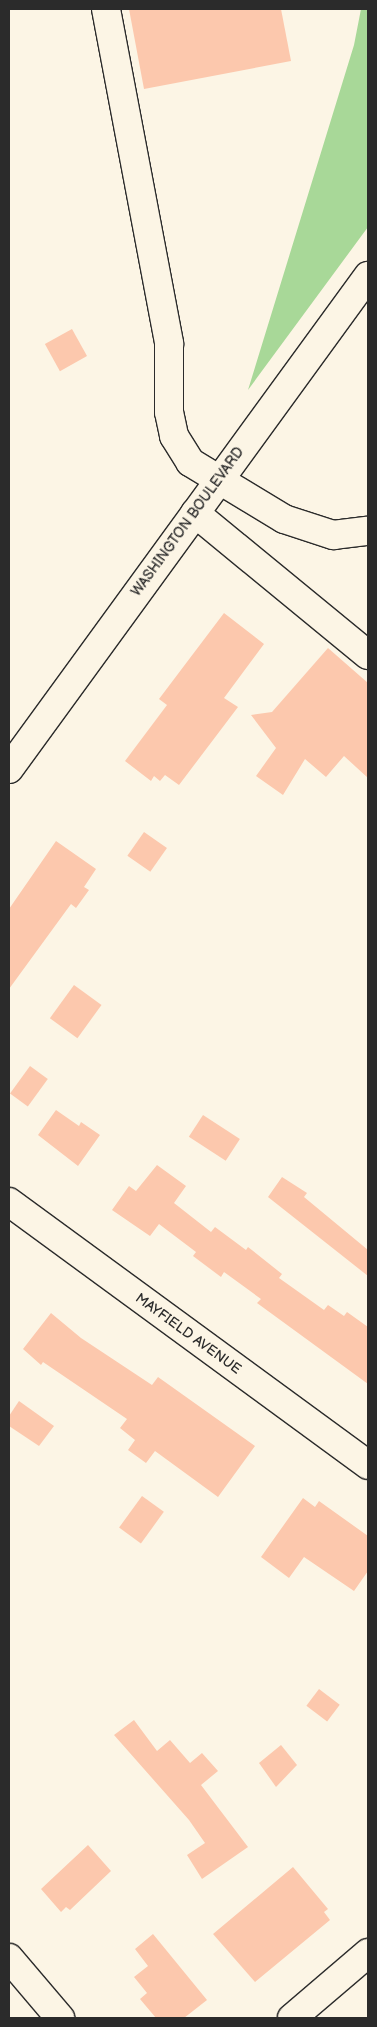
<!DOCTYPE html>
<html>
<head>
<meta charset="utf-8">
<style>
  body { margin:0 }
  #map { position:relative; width:377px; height:2027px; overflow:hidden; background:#fcf5e5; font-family:"Balsamiq Sans",sans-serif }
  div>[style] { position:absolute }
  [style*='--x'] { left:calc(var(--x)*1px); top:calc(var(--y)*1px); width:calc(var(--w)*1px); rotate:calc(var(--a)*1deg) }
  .green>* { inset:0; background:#a8d898 }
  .building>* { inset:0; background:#fcc8ad; transform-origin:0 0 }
  .roads { filter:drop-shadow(1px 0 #2b2b2b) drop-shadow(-1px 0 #2b2b2b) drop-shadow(0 1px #2b2b2b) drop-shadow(0 -1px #2b2b2b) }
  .minor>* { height:28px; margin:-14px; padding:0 14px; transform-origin:14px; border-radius:14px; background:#fcf5e5 }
  .major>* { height:28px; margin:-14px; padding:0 14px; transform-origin:14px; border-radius:14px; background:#fcf5e5 }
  span { translate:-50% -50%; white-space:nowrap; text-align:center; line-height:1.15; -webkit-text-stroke:5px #fcf5e5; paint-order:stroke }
  .street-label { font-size:14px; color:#2b2b2b }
  .frame { position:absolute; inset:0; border:10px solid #2b2b2b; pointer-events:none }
</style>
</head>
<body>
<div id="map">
  <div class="green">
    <div style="clip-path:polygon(361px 9px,368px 9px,368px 227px,248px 390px,354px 45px)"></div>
  </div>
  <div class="building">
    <div style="clip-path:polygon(129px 9px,281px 9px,291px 61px,144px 89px)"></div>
    <div style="left:72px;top:329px;width:31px;height:31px;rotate:61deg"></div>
    <div style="clip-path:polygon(224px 613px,264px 644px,224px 698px,238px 707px,179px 785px,165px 775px,160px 781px,154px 776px,151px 781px,125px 761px,167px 705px,159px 699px)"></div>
    <div style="clip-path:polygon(328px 648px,368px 683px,368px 778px,344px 756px,326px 777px,305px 759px,283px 795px,256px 776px,276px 748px,251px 715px,272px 712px)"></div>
    <div style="left:144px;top:832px;width:28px;height:29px;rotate:35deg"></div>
    <div style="clip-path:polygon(56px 841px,96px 869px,84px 887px,89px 890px,76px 908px,71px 904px,9px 989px,9px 909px)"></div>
    <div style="left:74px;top:985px;width:34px;height:41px;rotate:36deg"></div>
    <div style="left:30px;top:1066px;width:22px;height:34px;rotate:36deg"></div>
    <div style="clip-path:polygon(56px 1110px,79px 1126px,81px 1122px,100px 1135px,78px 1166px,38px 1135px)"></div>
    <div style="left:203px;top:1115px;width:44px;height:26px;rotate:33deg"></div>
    <div style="clip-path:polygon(157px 1165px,186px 1186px,174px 1203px,211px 1232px,215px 1227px,246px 1250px,248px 1247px,282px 1274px,279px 1278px,324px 1310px,328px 1305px,344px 1316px,347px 1312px,368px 1327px,368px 1384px,257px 1303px,261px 1299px,224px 1272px,221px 1277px,193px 1256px,196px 1252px,159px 1224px,150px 1236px,112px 1210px,129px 1186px,136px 1191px)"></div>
    <div style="clip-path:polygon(282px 1177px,307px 1193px,304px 1197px,368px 1250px,368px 1276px,268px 1197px)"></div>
    <div style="clip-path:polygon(51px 1313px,81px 1338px,152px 1385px,158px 1377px,255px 1446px,218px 1497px,155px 1451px,146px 1463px,128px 1450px,135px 1440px,120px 1428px,127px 1419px,43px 1362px,41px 1365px,23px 1349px)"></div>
    <div style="clip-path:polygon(19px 1401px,54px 1426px,39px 1446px,9px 1426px,9px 1416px)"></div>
    <div style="left:142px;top:1496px;width:27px;height:39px;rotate:36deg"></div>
    <div style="clip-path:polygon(303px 1498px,315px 1507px,319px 1501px,368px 1536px,368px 1571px,354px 1591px,304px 1557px,289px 1578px,261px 1557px)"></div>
    <div style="left:319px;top:1689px;width:26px;height:21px;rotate:37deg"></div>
    <div style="clip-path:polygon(134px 1720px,157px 1751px,170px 1740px,190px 1763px,202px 1753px,218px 1771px,201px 1785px,248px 1847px,202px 1879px,187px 1855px,205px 1843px,189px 1820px,114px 1735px)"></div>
    <div style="clip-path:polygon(281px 1745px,297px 1765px,276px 1787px,259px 1763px)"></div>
    <div style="clip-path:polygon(88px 1845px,111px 1871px,70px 1910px,66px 1907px,61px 1912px,41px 1889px)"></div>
    <div style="clip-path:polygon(293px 1867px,328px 1909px,324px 1912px,330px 1920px,255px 1982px,213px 1934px)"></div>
    <div style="clip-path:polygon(153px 1934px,207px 2000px,184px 2018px,156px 2018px,140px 1999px,147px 1993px,134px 1977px,148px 1966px,135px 1949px)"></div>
  </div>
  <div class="roads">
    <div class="minor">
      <div style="--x:106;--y:9;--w:341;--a:79.3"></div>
      <div style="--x:169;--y:344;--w:68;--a:90"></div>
      <div style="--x:169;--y:412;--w:25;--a:78"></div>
      <div style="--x:174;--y:436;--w:31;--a:58"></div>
      <div style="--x:190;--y:462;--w:110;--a:31.2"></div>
      <div style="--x:284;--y:519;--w:52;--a:18.1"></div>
      <div style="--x:333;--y:535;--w:35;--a:-7"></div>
      <div style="--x:195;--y:513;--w:224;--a:39.4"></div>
      <div style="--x:9;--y:1202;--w:445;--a:36.2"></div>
      <div style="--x:9;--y:1958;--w:79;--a:49.6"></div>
      <div style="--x:292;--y:2018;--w:100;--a:-40.5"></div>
    </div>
    <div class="major">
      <div style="--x:9;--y:769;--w:610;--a:-53.94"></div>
    </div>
  </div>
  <div class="street-label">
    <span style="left:188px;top:522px;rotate:-54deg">WASHINGTON BOULEVARD</span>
    <span style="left:188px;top:1334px;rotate:36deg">MAYFIELD AVENUE</span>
  </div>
  <div class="frame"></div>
</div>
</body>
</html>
